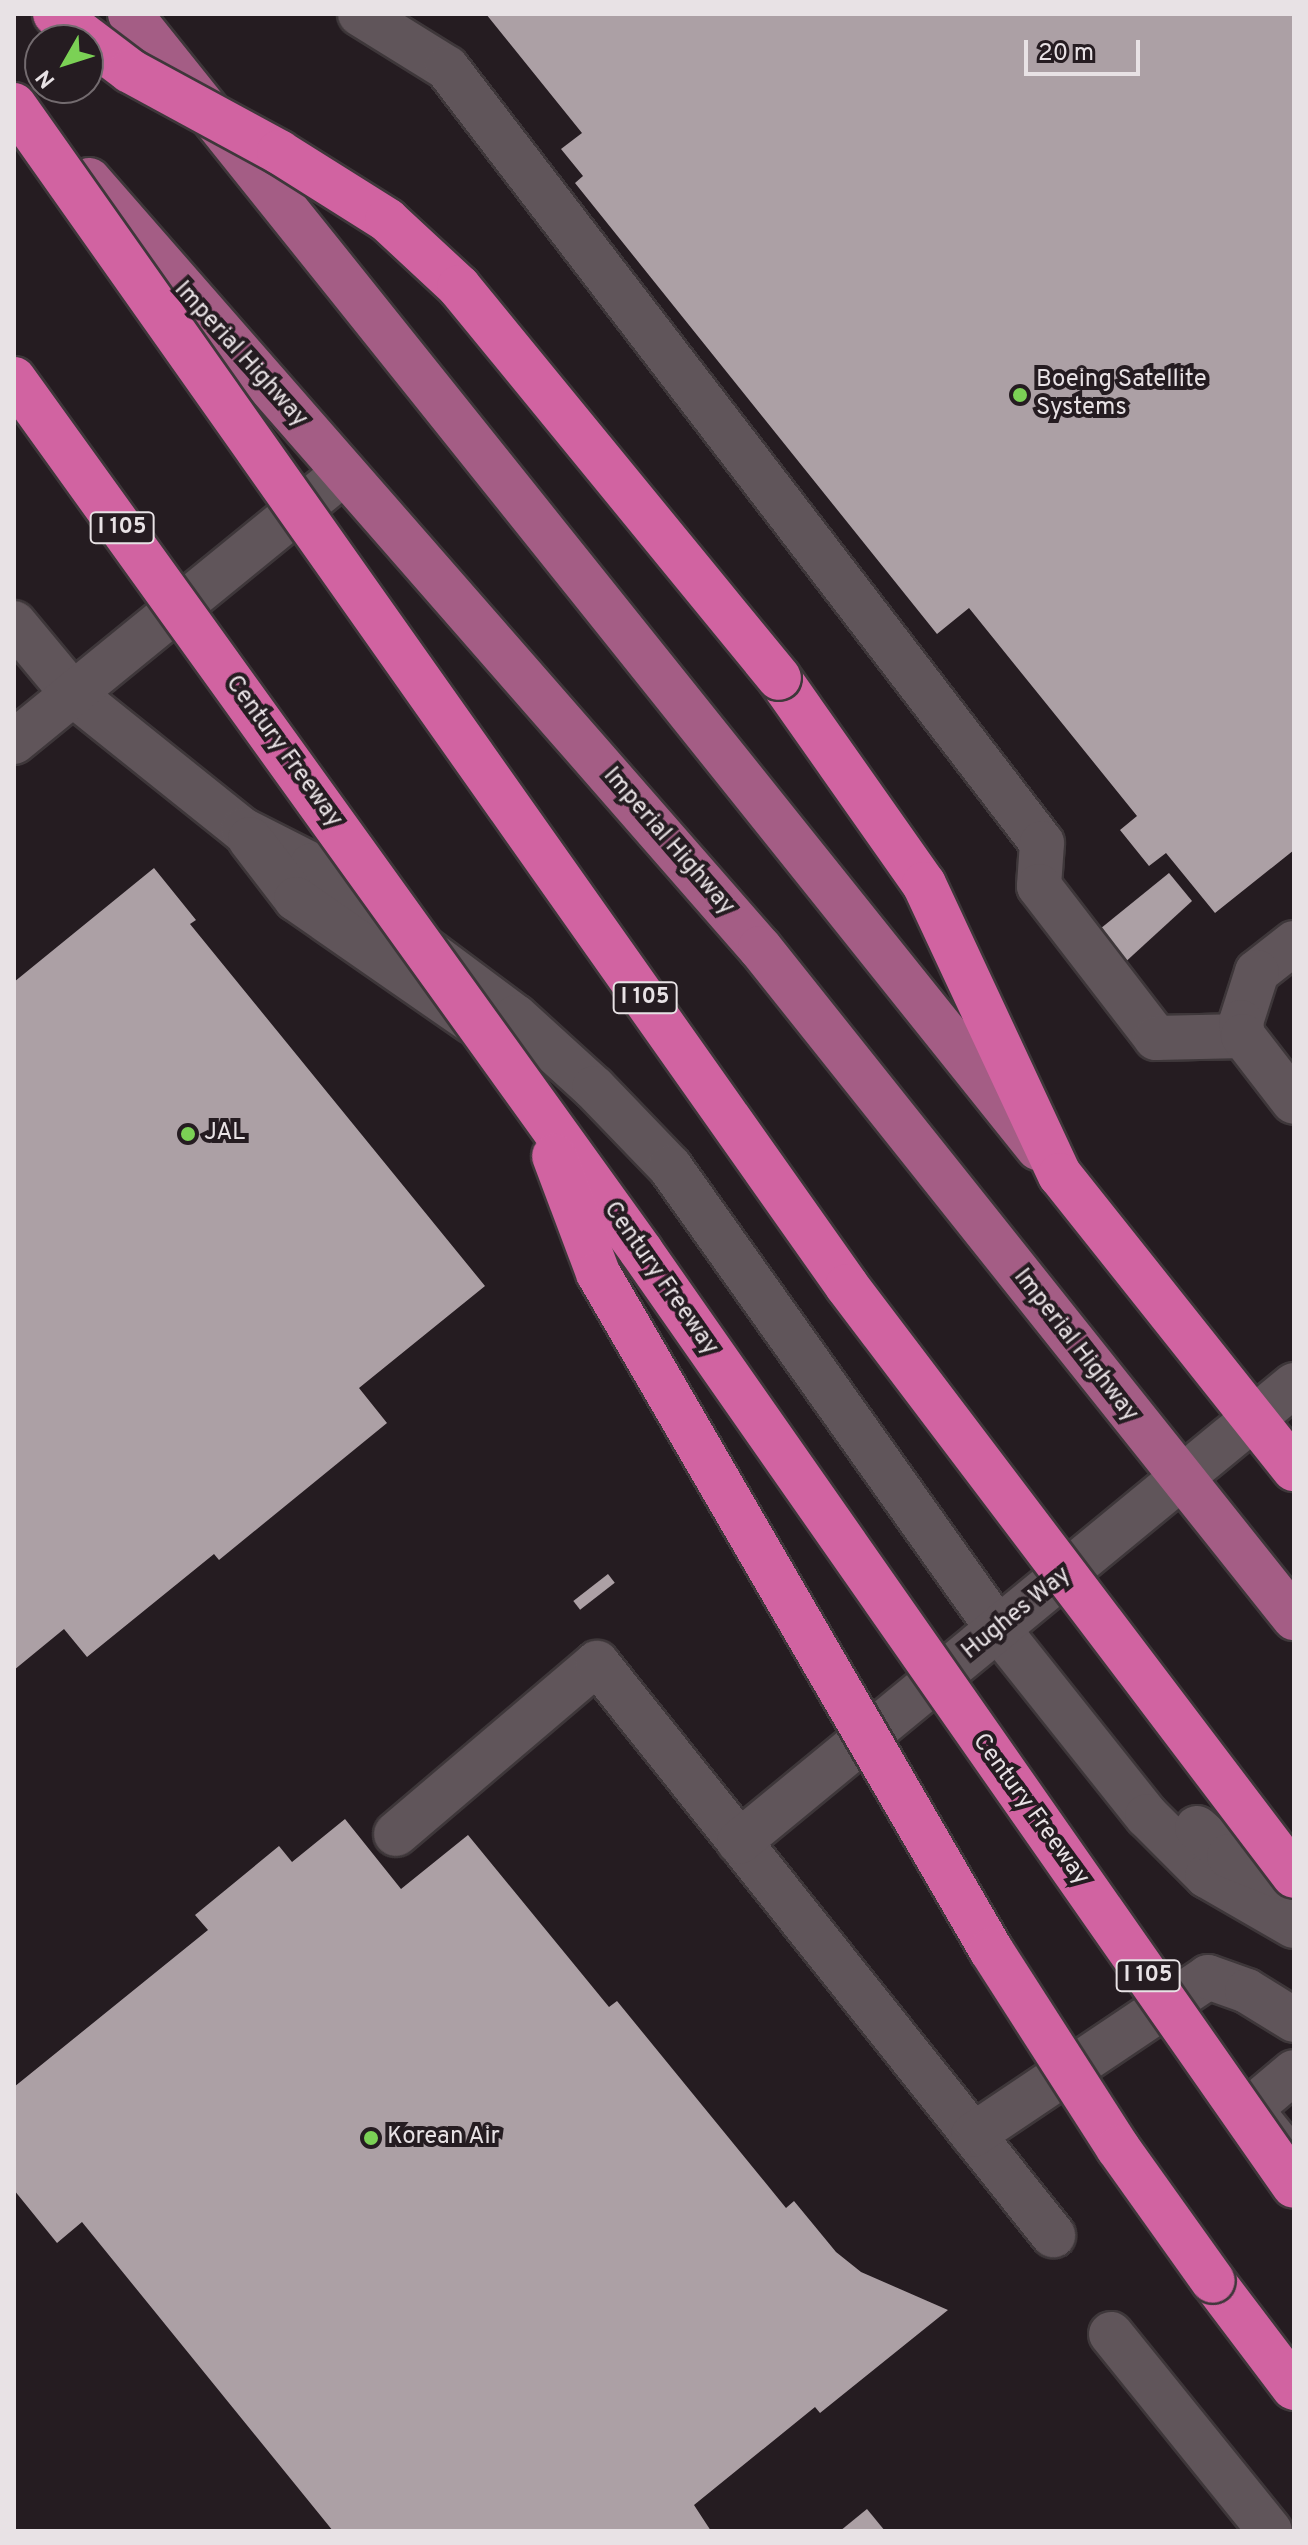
<!DOCTYPE html>
<html>
<head>
<meta charset="utf-8">
<style>
  body { margin:0 }
  #map { position:relative; width:1308px; height:2545px; overflow:hidden; background:#251c21; font-family:Overpass,sans-serif }
  div>[style] { position:absolute }
  [style*='--x'] { left:calc(var(--x)*1px); top:calc(var(--y)*1px); width:calc(var(--w)*1px); rotate:calc(var(--a)*1deg) }
  .building>* { inset:0; background:#aca0a5; transform-origin:0 0 }
  .roads { filter:drop-shadow(2px 0 #3e373a) drop-shadow(-2px 0 #3e373a) drop-shadow(0 2px #3e373a) drop-shadow(0 -2px #3e373a) }
  .minor>* { height:44px; margin:-22px; padding:0 22px; transform-origin:22px; border-radius:22px; background:#60555a }
  .major>* { height:44px; margin:-22px; padding:0 22px; transform-origin:22px; border-radius:22px; background:#a45d85 }
  .highway>* { height:44px; margin:-22px; padding:0 22px; transform-origin:22px; border-radius:22px; background:#d163a1 }
  .bridges { filter:drop-shadow(2px 0 #3e373a) drop-shadow(-2px 0 #3e373a) drop-shadow(0 2px #3e373a) drop-shadow(0 -2px #3e373a) }
  .highway-bridge>* { height:44px; margin:-22px; padding:0 22px; transform-origin:22px; border-radius:22px; background:#d163a1 }
  .dots>* { width:22px; height:22px; translate:-50% -50%; box-sizing:border-box; border:4px solid #251c21; border-radius:50% }
  span { translate:-50% -50%; white-space:nowrap; text-align:center; line-height:1.15; -webkit-text-stroke:8px #251c21; paint-order:stroke }
  .shield-label span { padding:2px 6px; background:#251c21; border:2px solid; border-radius:6px; -webkit-text-stroke-width:0 }
  .shield-label { font-size:22px; color:#e8e2e5; font-weight:700 }
  .street-label { font-size:24px; color:#e8e2e5 }
  .poi-label { font-size:24px; color:#e8e2e5 }
  .left { translate:0 -50%; text-align:left }
  .frame { position:absolute; inset:0; border:16px solid #e8e2e5; pointer-events:none }
  .north { position:absolute; left:24px; top:24px; width:80px; height:80px; box-sizing:border-box; background:#251c21; border:2px solid #736b6f; border-radius:50%; rotate:231deg; font-size:22px; font-weight:700; line-height:32px; text-align:center; color:#e8e2e5 }
  .north::after { content:''; display:block; margin:auto; width:28px; height:36px; background:#7bd155; clip-path:polygon(50% 0,100% 100%,50% 72%,0 100%) }
  .scale { position:absolute; left:1024px; top:40px; width:116px; height:36px; box-sizing:border-box; border:4px solid #e8e2e5; border-top:0; padding-left:10px; font-size:24px; line-height:28px; white-space:nowrap; color:#e8e2e5; -webkit-text-stroke:6px #251c21; paint-order:stroke }
</style>
</head>
<body>
<div id="map">
  <div class="building">
    <div style="clip-path:polygon(486px 14px,1294px 14px,1294px 850px,1215px 913px,1166px 853px,1149px 866px,1120px 830px,1137px 816px,969px 608px,937px 634px,575px 183px,583px 176px,561px 149px,582px 133px)"></div>
    <div style="clip-path:polygon(154px 868px,196px 920px,190px 924px,485px 1286px,359px 1388px,387px 1423px,219px 1560px,214px 1554px,87px 1657px,64px 1629px,14px 1670px,14px 982px)"></div>
    <div style="clip-path:polygon(1169px 873px,1192px 901px,1121px 966px,1095px 933px)"></div>
    <div style="left:608px;top:1574px;width:11px;height:44px;rotate:52deg"></div>
    <div style="clip-path:polygon(345px 1819px,401px 1889px,468px 1835px,609px 2007px,617px 2001px,786px 2208px,794px 2201px,836px 2252px,861px 2272px,948px 2310px,820px 2413px,815px 2407px,694px 2505px,711px 2531px,333px 2531px,82px 2222px,57px 2243px,14px 2190px,14px 2087px,208px 1930px,195px 1915px,279px 1846px,292px 1862px)"></div>
    <div style="clip-path:polygon(867px 2509px,885px 2531px,840px 2531px)"></div>
  </div>
  <div class="roads">
    <div class="minor">
      <div style="--x:360;--y:14;--w:102;--a:31.8"></div>
      <div style="--x:447;--y:68;--w:977;--a:52.49"></div>
      <div style="--x:1042;--y:843;--w:43;--a:94"></div>
      <div style="--x:1039;--y:886;--w:192;--a:52.4"></div>
      <div style="--x:1156;--y:1038;--w:87;--a:-1.3"></div>
      <div style="--x:14;--y:623;--w:92;--a:50.3"></div>
      <div style="--x:73;--y:694;--w:218;--a:38.7"></div>
      <div style="--x:243;--y:830;--w:77;--a:26.9"></div>
      <div style="--x:312;--y:865;--w:254;--a:36.7"></div>
      <div style="--x:516;--y:1017;--w:105;--a:42.3"></div>
      <div style="--x:594;--y:1088;--w:110;--a:46.1"></div>
      <div style="--x:670;--y:1167;--w:567;--a:54.63"></div>
      <div style="--x:998;--y:1629;--w:239;--a:51.5"></div>
      <div style="--x:1147;--y:1816;--w:85;--a:45"></div>
      <div style="--x:1207;--y:1876;--w:100;--a:29.9"></div>
      <div style="--x:14;--y:742;--w:426;--a:-39.2"></div>
      <div style="--x:250;--y:839;--w:76;--a:52.5"></div>
      <div style="--x:296;--y:899;--w:216;--a:34.8"></div>
      <div style="--x:1294;--y:943;--w:47;--a:141.9"></div>
      <div style="--x:1257;--y:972;--w:52;--a:107.7"></div>
      <div style="--x:1241;--y:1022;--w:14;--a:82"></div>
      <div style="--x:1243;--y:1036;--w:83;--a:52.3"></div>
      <div style="--x:1197;--y:1828;--w:43;--a:41.2"></div>
      <div style="--x:1229;--y:1856;--w:70;--a:21.8"></div>
      <div style="--x:396;--y:1834;--w:264;--a:-40.4"></div>
      <div style="--x:597;--y:1663;--w:732;--a:51.44"></div>
      <div style="--x:739;--y:1842;--w:719;--a:-39.47"></div>
      <div style="--x:973;--y:2135;--w:283;--a:-33.9"></div>
      <div style="--x:1208;--y:1977;--w:41;--a:19.7"></div>
      <div style="--x:1247;--y:1991;--w:55;--a:31.7"></div>
      <div style="--x:1280;--y:2146;--w:48;--a:-129"></div>
      <div style="--x:1250;--y:2109;--w:57;--a:-40.1"></div>
      <div style="--x:1111;--y:2334;--w:253;--a:51.1"></div>
    </div>
    <div class="major">
      <div style="--x:130;--y:14;--w:1453;--a:51.32"></div>
      <div style="--x:89;--y:180;--w:1020;--a:48.86"></div>
      <div style="--x:760;--y:948;--w:857;--a:51.44"></div>
    </div>
    <div class="highway">
      <div style="--x:779;--y:678;--w:252;--a:54.9"></div>
      <div style="--x:924;--y:884;--w:321;--a:65"></div>
      <div style="--x:1060;--y:1175;--w:376;--a:51.5"></div>
      <div style="--x:1213;--y:2281;--w:134;--a:52.9"></div>
    </div>
  </div>
  <div class="bridges">
    <div class="highway-bridge">
      <div style="--x:55;--y:14;--w:94;--a:37.2"></div>
      <div style="--x:130;--y:71;--w:170;--a:28.5"></div>
      <div style="--x:279;--y:152;--w:128;--a:32.2"></div>
      <div style="--x:387;--y:220;--w:98;--a:42.9"></div>
      <div style="--x:459;--y:287;--w:505;--a:50.7"></div>
      <div style="--x:14;--y:105;--w:1445;--a:54.8"></div>
      <div style="--x:847;--y:1286;--w:740;--a:52.85"></div>
      <div style="--x:14;--y:379;--w:1074;--a:54.28"></div>
      <div style="--x:641;--y:1251;--w:1140;--a:55.07"></div>
      <div style="--x:554;--y:1156;--w:125;--a:69.4"></div>
      <div style="--x:598;--y:1273;--w:783;--a:59.86"></div>
      <div style="--x:991;--y:1950;--w:235;--a:57.3"></div>
      <div style="--x:1118;--y:2148;--w:163;--a:54.5"></div>
    </div>
  </div>
  <div class="dots">
    <div style="left:1020px;top:395px;background:#7bd155"></div>
    <div style="left:188px;top:1134px;background:#7bd155"></div>
    <div style="left:371px;top:2138px;background:#7bd155"></div>
  </div>
  <div class="shield-label">
    <span style="left:122px;top:528px">I 105</span>
    <span style="left:645px;top:998px">I 105</span>
    <span style="left:1148px;top:1976px">I 105</span>
  </div>
  <div class="street-label">
    <span style="left:240px;top:355px;rotate:48deg">Imperial Highway</span>
    <span style="left:283px;top:752px;rotate:54deg">Century Freeway</span>
    <span style="left:668px;top:842px;rotate:49deg">Imperial Highway</span>
    <span style="left:660px;top:1279px;rotate:55deg">Century Freeway</span>
    <span style="left:1075px;top:1346px;rotate:52deg">Imperial Highway</span>
    <span style="left:1017px;top:1614px;rotate:-39deg">Hughes Way</span>
    <span style="left:1030px;top:1810px;rotate:54deg">Century Freeway</span>
  </div>
  <div class="poi-label">
    <span class="left" style="left:1036px;top:395px">Boeing Satellite<br>Systems</span>
    <span class="left" style="left:204px;top:1134px">JAL</span>
    <span class="left" style="left:387px;top:2138px">Korean Air</span>
  </div>
  <div class="frame"></div>
  <div class="north">N</div>
  <div class="scale">20 m</div>
</div>
</body>
</html>
